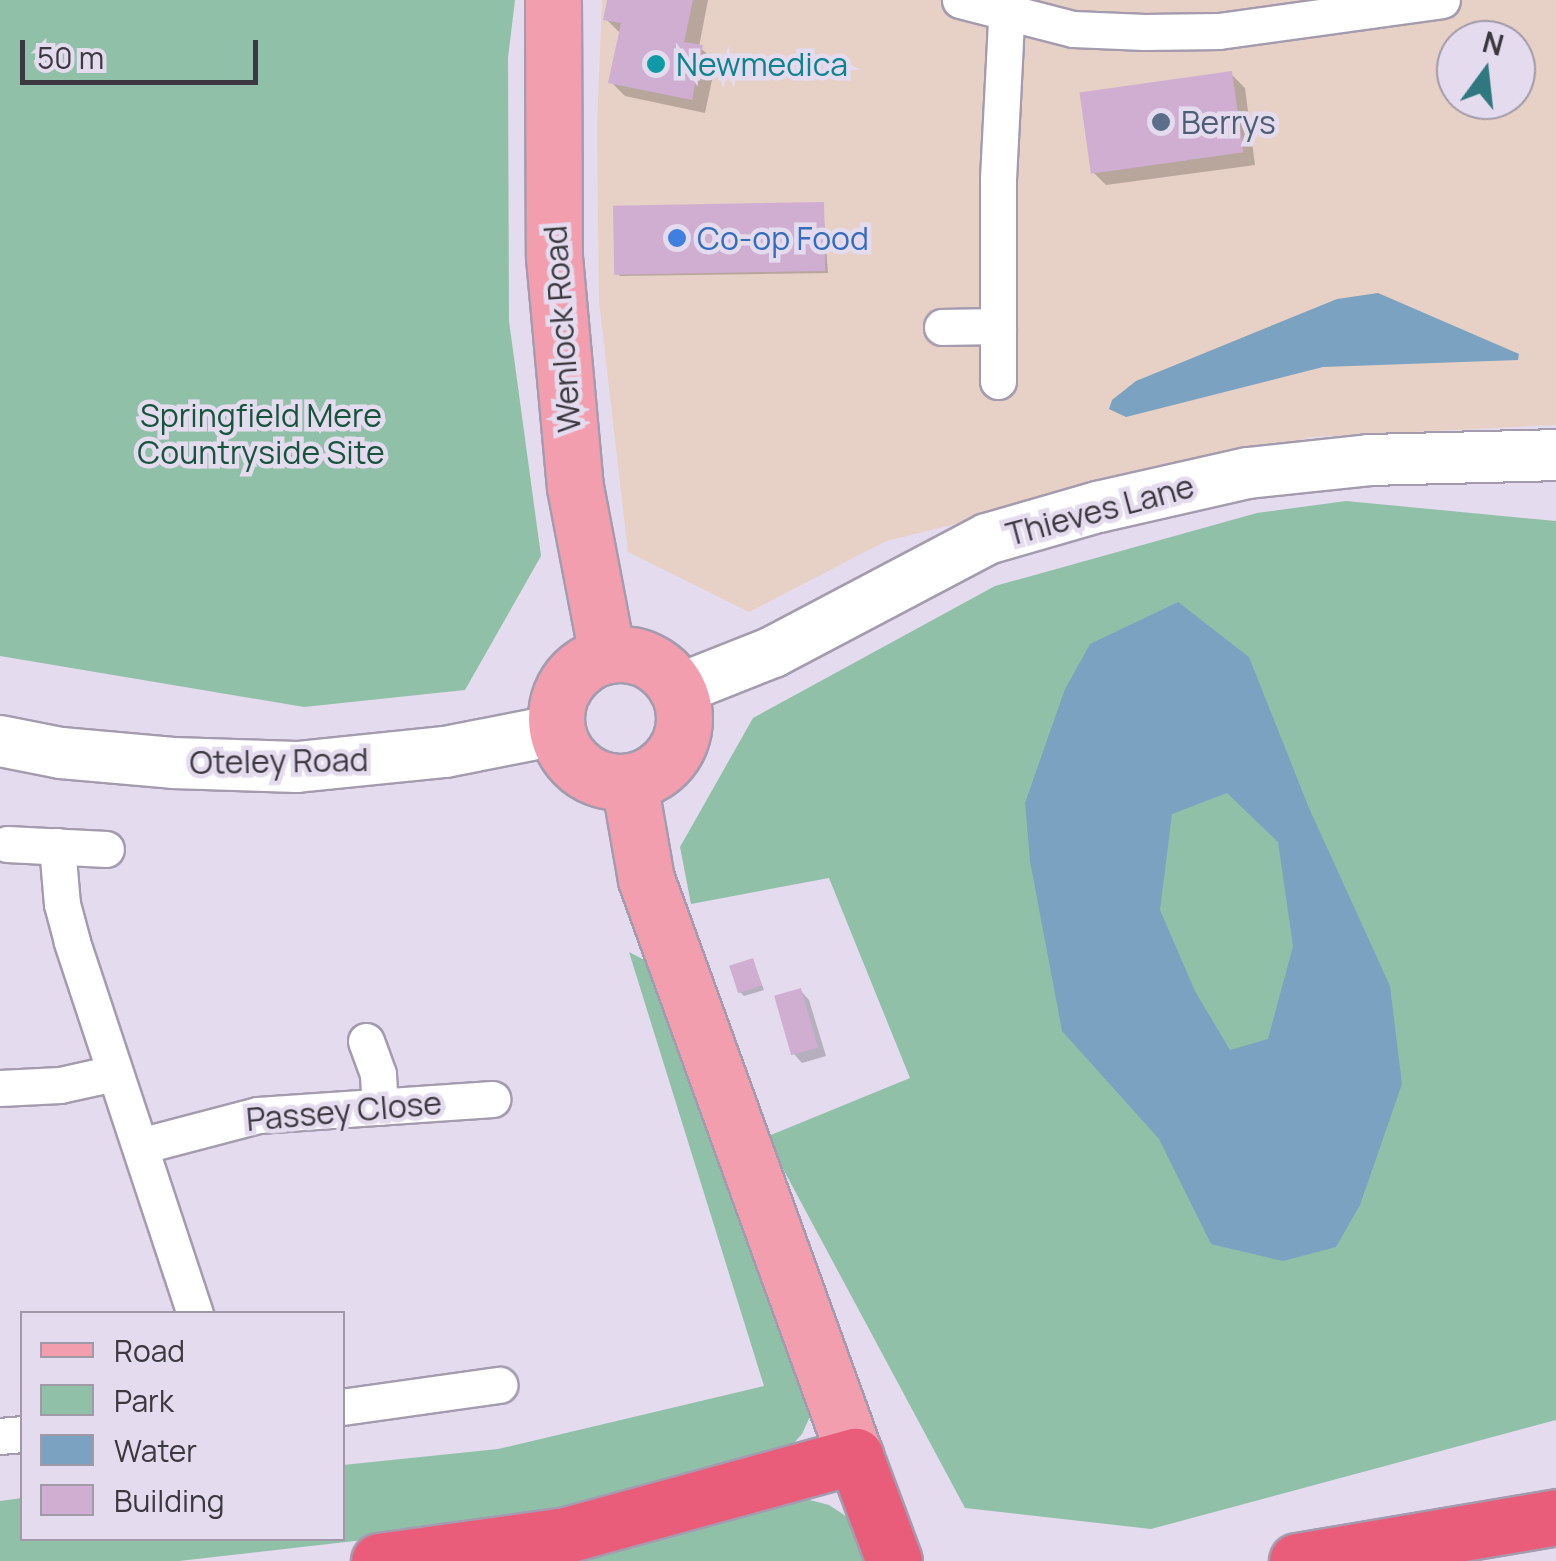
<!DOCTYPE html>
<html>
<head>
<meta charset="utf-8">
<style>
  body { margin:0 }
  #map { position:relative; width:1556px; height:1561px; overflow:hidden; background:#e4dbee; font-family:Manrope,sans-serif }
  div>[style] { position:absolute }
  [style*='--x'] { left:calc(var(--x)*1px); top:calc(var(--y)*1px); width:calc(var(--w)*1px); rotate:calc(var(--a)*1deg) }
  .commercial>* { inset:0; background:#e7d0c5 }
  .green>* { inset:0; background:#91c0a9 }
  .water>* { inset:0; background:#7ba2c0 }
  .shadow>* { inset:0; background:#0003 }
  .building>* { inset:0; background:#cfaed2; transform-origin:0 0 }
  .roads { filter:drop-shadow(2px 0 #a49cae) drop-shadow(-2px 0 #a49cae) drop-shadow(0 2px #a49cae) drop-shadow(0 -2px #a49cae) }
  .street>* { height:35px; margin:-17.5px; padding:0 17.5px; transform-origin:17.5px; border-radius:17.5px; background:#fff }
  .secondary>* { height:50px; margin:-25px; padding:0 25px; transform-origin:25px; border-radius:25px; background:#fff }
  .primary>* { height:55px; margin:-27.5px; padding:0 27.5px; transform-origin:27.5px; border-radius:27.5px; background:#f29eaf }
  .primary>.ring { margin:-27.5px; padding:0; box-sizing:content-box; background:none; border:55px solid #f29eaf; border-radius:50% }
  .highway>* { height:55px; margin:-27.5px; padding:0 27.5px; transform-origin:27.5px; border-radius:27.5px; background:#ea5d7a }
  .dots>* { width:28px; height:28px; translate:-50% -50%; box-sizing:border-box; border:5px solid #e4dbee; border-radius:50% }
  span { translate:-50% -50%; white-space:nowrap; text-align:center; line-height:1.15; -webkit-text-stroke:9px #e4dbee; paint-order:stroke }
  .culture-label { font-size:32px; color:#0d838f }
  .left { translate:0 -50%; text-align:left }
  .service-label { font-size:32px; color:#4e5e75 }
  .shop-label { font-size:32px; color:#366cbe }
  .street-label { font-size:32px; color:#3b383f }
  .park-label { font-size:32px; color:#17543e }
  .legend { position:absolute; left:20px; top:1311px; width:325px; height:230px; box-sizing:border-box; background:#e4dbee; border:2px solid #a09aa8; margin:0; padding:12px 18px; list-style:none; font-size:30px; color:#3b383f }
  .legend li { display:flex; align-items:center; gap:20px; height:50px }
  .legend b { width:50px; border:2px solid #a09aa8 }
  .north { position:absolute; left:1436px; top:20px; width:100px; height:100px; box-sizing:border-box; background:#e4dbee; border:2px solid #a09aa8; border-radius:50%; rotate:15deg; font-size:28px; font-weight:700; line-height:40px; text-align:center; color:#3b383f }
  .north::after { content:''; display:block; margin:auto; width:35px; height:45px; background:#2f7880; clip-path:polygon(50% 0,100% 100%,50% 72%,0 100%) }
  .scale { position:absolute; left:20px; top:40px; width:238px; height:45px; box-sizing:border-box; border:5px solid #3b383f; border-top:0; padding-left:12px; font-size:30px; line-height:35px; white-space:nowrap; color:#3b383f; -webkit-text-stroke:8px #e4dbee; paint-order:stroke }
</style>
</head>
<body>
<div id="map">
  <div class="commercial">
    <div style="clip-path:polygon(evenodd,602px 0,1556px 0,1556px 425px,1312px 437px,886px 541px,749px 612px,628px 552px,599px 301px,597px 127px,602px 0,1456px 40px,1516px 40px,1516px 100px,1456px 100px,1456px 40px)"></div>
  </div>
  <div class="green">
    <div style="clip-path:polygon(0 0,515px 0,508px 58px,509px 321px,541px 556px,465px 690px,304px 707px,0 656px)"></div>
    <div style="clip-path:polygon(1346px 501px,1556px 521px,1556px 1420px,1151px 1529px,965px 1508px,766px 1137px,910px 1078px,829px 878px,691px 904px,680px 847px,753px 718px,995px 586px,1257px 513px)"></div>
    <div style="clip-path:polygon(629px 952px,652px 964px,813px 1410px,802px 1434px,785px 1453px,757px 1465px,486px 1526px,179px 1561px,0 1561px,0 1501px,22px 1498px,22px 1538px,342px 1538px,343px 1465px,498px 1449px,764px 1386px)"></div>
    <div style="clip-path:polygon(806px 1499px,829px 1505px,855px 1522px,873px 1561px,520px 1561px)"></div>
  </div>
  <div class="water">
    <div style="clip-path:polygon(1378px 293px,1519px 354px,1518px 360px,1323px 367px,1126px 417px,1109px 409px,1112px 400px,1136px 381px,1337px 299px)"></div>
    <div style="clip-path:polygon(evenodd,1178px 602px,1249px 657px,1309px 808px,1390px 986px,1402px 1084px,1360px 1205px,1336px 1247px,1283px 1261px,1211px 1244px,1159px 1139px,1062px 1031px,1030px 861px,1025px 803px,1065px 689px,1090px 644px,1178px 602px,1227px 793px,1278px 842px,1293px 946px,1268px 1039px,1230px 1050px,1195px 991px,1160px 910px,1172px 814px,1227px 793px)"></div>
  </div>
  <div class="shadow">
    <div style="clip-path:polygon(610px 0,708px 0,699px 47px,716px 61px,705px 113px,625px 96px,611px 82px,621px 34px,606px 19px)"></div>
    <div style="clip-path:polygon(1231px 74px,1245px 88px,1255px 165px,1106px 185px,1092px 171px)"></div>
    <div style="clip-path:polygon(823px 205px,828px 273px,620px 276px,616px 272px)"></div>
    <div style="clip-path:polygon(753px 961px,764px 990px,744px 996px,740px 992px)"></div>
    <div style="clip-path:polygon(801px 991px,809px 1000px,826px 1056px,802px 1063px,794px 1054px)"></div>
  </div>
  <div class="building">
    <div style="clip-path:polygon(607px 0,693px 0,684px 42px,703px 45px,692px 100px,608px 83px,621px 23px,603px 20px)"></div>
    <div style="left:1232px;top:71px;width:82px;height:154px;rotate:82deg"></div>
    <div style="left:824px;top:202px;width:69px;height:211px;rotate:89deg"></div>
    <div style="left:753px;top:958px;width:29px;height:25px;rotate:72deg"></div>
    <div style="left:801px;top:988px;width:62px;height:28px;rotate:74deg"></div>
  </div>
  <div class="roads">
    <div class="street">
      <div style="--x:960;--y:0;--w:117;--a:14.4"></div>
      <div style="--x:1073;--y:29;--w:72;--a:2.4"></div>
      <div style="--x:1145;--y:32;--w:74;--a:-0.8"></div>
      <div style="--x:1219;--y:31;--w:225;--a:-7.9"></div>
      <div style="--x:942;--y:327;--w:56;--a:-1"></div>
      <div style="--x:998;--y:381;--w:202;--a:-90"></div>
      <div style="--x:998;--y:179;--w:179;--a:-87.1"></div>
      <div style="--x:7;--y:844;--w:99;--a:2.9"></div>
      <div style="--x:57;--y:846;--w:58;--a:85.1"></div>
      <div style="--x:62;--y:904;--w:39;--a:75"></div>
      <div style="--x:72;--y:942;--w:392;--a:71.7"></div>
      <div style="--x:366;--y:1041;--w:35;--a:70"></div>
      <div style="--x:378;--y:1074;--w:33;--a:87"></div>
      <div style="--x:0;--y:1088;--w:60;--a:-2.9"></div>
      <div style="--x:60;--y:1085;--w:55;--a:-12.5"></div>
      <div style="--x:140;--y:1146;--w:122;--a:-14.7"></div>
      <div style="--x:258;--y:1115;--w:235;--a:-3.9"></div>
      <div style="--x:342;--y:1407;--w:159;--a:-8"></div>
      <div style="--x:0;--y:1436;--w:22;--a:-5"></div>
    </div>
    <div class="secondary">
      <div style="--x:677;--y:690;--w:103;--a:-21.6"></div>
      <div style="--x:773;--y:652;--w:242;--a:-27.8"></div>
      <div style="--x:987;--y:539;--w:116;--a:-16.1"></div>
      <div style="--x:1098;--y:507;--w:154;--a:-12.8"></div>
      <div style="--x:1248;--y:473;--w:122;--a:-6.1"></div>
      <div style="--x:1369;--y:460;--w:187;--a:-1.5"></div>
      <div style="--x:0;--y:741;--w:62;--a:11.1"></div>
      <div style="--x:61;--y:753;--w:112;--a:5.1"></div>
      <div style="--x:173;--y:763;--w:124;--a:1.8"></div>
      <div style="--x:297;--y:767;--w:149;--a:-5.8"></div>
      <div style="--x:445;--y:752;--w:114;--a:-11.1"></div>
    </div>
    <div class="primary">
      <div style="--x:553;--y:0;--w:257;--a:89.8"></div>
      <div style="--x:554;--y:257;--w:231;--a:84.8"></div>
      <div style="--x:575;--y:487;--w:171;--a:79.2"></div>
      <div class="ring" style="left:556px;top:654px;width:73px;height:73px"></div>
      <div style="--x:629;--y:782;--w:98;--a:80.1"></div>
      <div style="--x:646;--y:879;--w:614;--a:70.09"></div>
    </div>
    <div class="highway">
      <div style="--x:379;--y:1561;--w:189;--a:-7.9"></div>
      <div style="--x:566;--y:1535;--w:300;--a:-15.3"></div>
      <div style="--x:855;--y:1456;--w:112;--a:69.6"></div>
      <div style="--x:1297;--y:1561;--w:263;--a:-9.6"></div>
    </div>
  </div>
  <div class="dots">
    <div style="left:656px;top:64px;background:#0f9aa8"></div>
    <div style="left:1161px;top:122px;background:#5c6f8a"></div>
    <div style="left:677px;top:238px;background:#3f7fe0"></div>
  </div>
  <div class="culture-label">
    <span class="left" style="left:676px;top:64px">Newmedica</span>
  </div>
  <div class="service-label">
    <span class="left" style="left:1181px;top:122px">Berrys</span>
  </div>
  <div class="shop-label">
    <span class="left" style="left:697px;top:238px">Co-op Food</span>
  </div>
  <div class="street-label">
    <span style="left:562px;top:329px;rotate:-94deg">Wenlock Road</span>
    <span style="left:1100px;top:510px;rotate:-15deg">Thieves Lane</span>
    <span style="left:279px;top:761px;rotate:-1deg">Oteley Road</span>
    <span style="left:344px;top:1111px;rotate:-5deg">Passey Close</span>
  </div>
  <div class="park-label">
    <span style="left:261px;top:434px">Springfield Mere<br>Countryside Site</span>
  </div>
  <ul class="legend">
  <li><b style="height:12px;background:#f29eaf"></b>Road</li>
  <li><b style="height:28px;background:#91c0a9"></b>Park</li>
  <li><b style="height:28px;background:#7ba2c0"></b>Water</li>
  <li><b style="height:28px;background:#cfaed2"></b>Building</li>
  </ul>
  <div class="north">N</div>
  <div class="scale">50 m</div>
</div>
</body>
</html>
